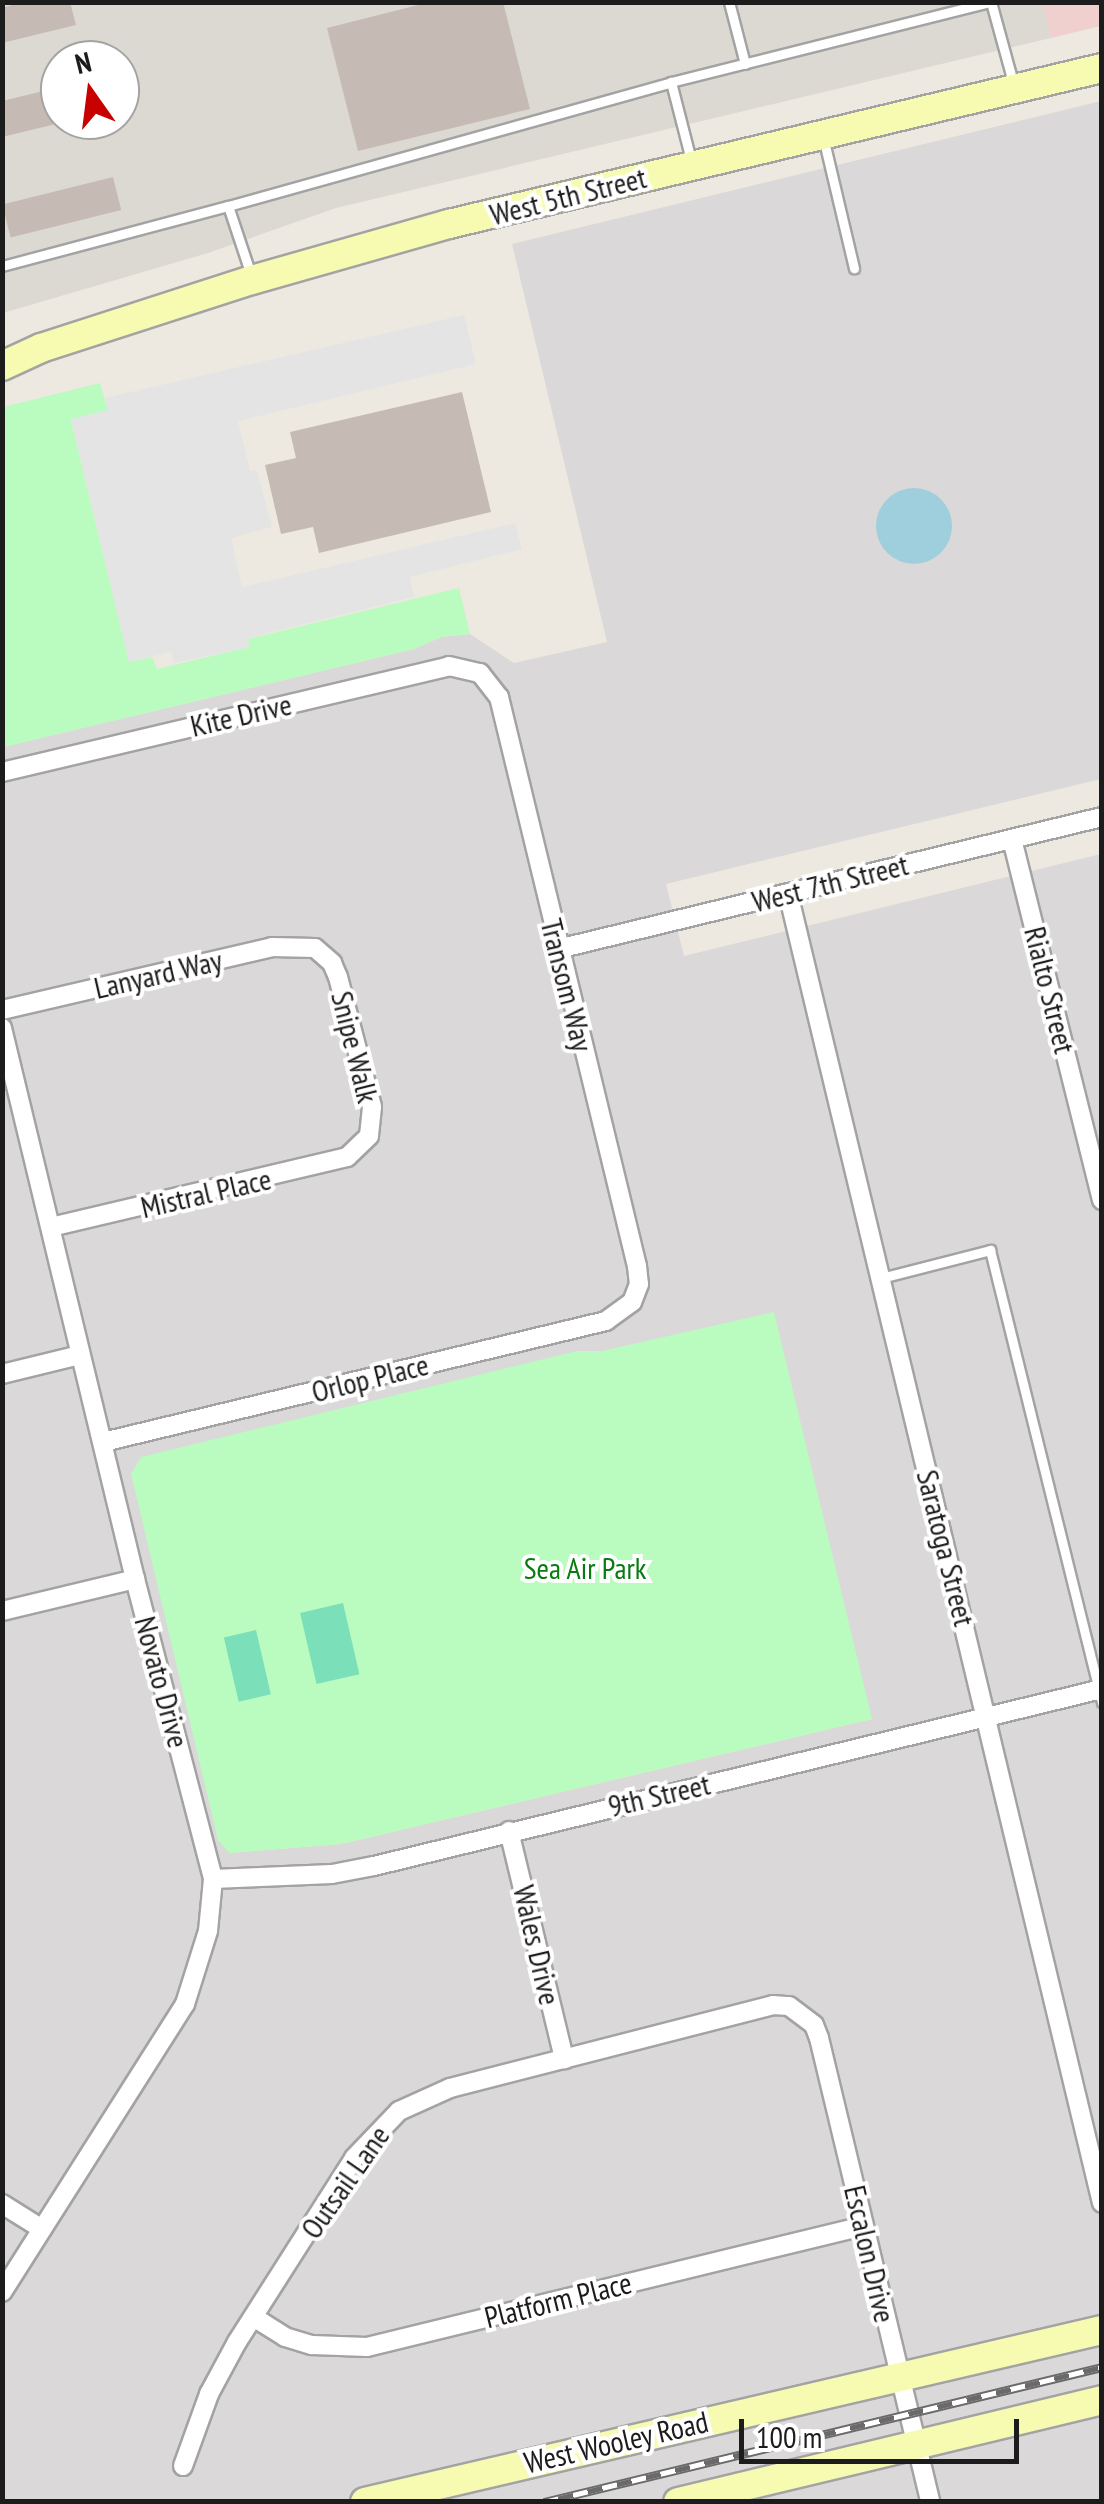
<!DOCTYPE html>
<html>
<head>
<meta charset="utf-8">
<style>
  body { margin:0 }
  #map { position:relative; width:1104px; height:2504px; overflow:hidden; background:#eee9e0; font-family:"PT Sans Narrow",sans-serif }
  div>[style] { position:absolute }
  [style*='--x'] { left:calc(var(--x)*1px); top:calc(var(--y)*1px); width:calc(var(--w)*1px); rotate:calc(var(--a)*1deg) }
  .residential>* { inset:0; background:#dad8d8 }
  .commercial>* { inset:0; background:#f0d0ce }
  .airport>* { inset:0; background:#dcd9d2 }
  .park>* { inset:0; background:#bafbbf }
  .pitch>* { inset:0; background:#7be0b9; transform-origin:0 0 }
  .parking>* { inset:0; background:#e4e4e4 }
  .water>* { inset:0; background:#9fcfdd }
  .round { border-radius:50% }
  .building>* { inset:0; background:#c5bbb4; transform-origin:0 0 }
  .roads { filter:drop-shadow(2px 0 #a3a3a3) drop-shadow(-2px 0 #a3a3a3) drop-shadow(0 2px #a3a3a3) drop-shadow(0 -2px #a3a3a3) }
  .service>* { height:9px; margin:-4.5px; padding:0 4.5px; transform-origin:4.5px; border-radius:4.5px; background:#fff }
  .minor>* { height:18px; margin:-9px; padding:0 9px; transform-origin:9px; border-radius:9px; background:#fff }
  .secondary>* { height:28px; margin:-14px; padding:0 14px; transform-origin:14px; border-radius:14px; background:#f7fbb1 }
  .rail>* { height:9px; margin-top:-4.5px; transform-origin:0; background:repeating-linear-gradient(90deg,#fff 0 15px,#6a6a6a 0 30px); box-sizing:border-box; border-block:2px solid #6a6a6a }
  span { translate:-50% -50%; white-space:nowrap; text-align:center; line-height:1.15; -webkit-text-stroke:8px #fff; paint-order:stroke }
  .street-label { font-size:30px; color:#1c1c1c }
  .park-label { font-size:30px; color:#087b11 }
  .frame { position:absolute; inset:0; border:5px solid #1c1c1c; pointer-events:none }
  .north { position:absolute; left:40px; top:40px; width:100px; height:100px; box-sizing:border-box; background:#fff; border:2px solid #a4a4a4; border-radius:50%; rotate:346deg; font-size:28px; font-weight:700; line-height:40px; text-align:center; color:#1c1c1c }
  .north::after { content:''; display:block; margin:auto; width:35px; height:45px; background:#c70000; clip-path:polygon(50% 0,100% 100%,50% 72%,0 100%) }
  .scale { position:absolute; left:739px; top:2419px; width:280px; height:45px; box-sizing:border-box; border:5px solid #1c1c1c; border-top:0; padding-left:12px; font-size:30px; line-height:35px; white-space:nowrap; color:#1c1c1c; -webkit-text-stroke:8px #fff; paint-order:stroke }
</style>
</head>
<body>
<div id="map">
  <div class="residential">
    <div style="clip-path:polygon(evenodd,1101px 101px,1101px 779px,666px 884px,684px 956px,1101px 854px,1101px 2501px,3px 2502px,3px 747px,414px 649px,441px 637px,470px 634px,514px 663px,607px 642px,512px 244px,1101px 101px,577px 1351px,602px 1351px,872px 1719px,341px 1844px,229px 1853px,577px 1351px)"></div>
  </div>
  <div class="commercial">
    <div style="clip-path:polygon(1042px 3px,1101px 3px,1101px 26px,1051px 38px)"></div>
  </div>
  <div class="airport">
    <div style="clip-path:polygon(evenodd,1042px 2px,1051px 38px,336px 208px,208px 253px,3px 313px,2px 3px,1042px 2px,60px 60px,120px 60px,120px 120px,60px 120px,60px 60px)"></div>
  </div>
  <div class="park">
    <div style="clip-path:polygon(100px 383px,108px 410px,71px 420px,129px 662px,152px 657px,157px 669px,249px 647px,248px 639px,459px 588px,470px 634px,441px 637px,414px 649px,3px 747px,3px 407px)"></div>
    <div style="clip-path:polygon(774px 1312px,872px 1719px,341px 1844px,229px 1853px,218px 1840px,131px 1474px,141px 1457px,577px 1351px,602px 1351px)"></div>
  </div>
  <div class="pitch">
    <div style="left:343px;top:1603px;width:73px;height:44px;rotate:77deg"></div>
    <div style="left:256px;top:1630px;width:66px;height:33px;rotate:77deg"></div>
  </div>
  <div class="parking">
    <div style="clip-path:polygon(464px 315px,476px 364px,238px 421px,250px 471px,257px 470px,272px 527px,231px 538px,242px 587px,515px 523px,522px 549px,410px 577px,414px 597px,248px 638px,249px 647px,174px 663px,171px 652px,129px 662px,71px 419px,108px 410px,105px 398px)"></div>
  </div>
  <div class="water">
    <div class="round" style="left:876px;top:488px;width:76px;height:76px"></div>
  </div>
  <div class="building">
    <div style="clip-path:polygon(23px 2px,70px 2px,76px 25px,2px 43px,2px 8px)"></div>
    <div style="clip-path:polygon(430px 2px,503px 2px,530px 109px,358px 151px,327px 28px)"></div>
    <div style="clip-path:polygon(60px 87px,60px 123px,2px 137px,2px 101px)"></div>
    <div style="left:113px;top:177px;width:34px;height:114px;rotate:76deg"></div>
    <div style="clip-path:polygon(462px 392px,491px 512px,319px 553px,313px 527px,281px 534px,265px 465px,296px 458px,290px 432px)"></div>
  </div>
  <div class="roads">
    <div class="service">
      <div style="--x:729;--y:2;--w:64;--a:75.5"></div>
      <div style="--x:991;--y:2;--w:87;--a:74.7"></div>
      <div style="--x:823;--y:137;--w:135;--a:76.7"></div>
      <div style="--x:692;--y:164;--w:85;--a:-104.4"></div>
      <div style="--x:671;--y:82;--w:328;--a:-14.1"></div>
      <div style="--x:2;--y:266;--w:234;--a:-14.9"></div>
      <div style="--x:252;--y:278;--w:76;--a:-108.4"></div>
      <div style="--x:228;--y:206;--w:460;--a:-15.6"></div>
      <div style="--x:881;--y:1278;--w:113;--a:-14.4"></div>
      <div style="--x:990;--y:1250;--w:466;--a:76.1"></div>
    </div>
    <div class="minor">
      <div style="--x:2;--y:772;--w:459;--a:-13.3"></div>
      <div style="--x:449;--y:666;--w:32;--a:13"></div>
      <div style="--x:480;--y:673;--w:31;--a:52"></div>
      <div style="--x:499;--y:697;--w:585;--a:76.37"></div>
      <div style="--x:637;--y:1266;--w:18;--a:84"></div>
      <div style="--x:639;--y:1284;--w:19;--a:111"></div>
      <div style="--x:632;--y:1302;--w:32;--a:144"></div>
      <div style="--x:606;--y:1321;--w:517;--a:166.47"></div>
      <div style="--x:1012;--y:839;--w:372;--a:76"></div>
      <div style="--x:788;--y:893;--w:1347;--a:76.52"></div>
      <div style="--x:558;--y:949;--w:560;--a:-13.64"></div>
      <div style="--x:2;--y:1010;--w:277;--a:-13.1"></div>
      <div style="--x:272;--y:947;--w:43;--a:1.3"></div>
      <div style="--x:315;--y:948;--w:23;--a:41"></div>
      <div style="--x:332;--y:963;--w:15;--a:67"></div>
      <div style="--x:338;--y:977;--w:134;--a:75.3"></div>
      <div style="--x:372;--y:1107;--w:29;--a:96"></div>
      <div style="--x:369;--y:1136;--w:30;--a:136"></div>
      <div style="--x:347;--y:1157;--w:304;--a:166.7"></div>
      <div style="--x:2;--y:1028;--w:567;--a:76.43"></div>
      <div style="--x:135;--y:1579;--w:310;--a:75.4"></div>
      <div style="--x:213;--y:1879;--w:52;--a:95.5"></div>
      <div style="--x:208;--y:1931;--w:77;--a:107.5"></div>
      <div style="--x:185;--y:2004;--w:341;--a:122.4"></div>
      <div style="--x:2;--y:1374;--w:80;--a:-13.7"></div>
      <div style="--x:2;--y:1611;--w:137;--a:-13.5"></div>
      <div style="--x:509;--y:1831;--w:235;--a:76.4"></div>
      <div style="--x:213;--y:1879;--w:119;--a:-2.4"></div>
      <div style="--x:332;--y:1874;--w:43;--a:-10.8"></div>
      <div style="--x:374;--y:1866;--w:749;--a:-13.67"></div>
      <div style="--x:2;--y:2204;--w:47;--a:32"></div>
      <div style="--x:255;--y:2318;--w:36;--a:32"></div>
      <div style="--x:285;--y:2337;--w:28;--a:17"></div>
      <div style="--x:312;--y:2345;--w:55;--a:2.1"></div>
      <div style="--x:367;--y:2347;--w:511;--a:-13.71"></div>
      <div style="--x:183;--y:2466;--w:77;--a:-70.1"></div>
      <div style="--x:209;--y:2394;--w:59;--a:-61.7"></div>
      <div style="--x:237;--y:2342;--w:218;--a:-57.5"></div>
      <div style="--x:354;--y:2158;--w:65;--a:-46.2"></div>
      <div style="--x:399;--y:2111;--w:56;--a:-24.3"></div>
      <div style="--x:450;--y:2088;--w:333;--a:-14.4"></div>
      <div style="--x:773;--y:2005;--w:16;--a:4"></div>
      <div style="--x:789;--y:2006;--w:31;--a:37"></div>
      <div style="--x:814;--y:2025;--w:14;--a:69"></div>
      <div style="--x:819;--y:2038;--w:477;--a:76.5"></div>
    </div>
    <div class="secondary">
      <div style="--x:2;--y:366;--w:43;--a:-24.8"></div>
      <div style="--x:41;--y:348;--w:222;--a:-17.9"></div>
      <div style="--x:252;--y:280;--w:205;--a:-15.9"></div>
      <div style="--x:449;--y:224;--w:671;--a:-13.44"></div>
      <div style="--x:365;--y:2502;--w:757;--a:-13.14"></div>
      <div style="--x:678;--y:2502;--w:436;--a:-13.5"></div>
    </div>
  </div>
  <div class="rail">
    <div style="--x:544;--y:2502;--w:574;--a:-13.6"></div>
  </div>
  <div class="street-label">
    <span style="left:568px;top:196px;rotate:-14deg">West 5th Street</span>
    <span style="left:241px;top:715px;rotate:-13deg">Kite Drive</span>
    <span style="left:830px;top:883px;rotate:-14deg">West 7th Street</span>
    <span style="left:158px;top:974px;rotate:-13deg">Lanyard Way</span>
    <span style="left:567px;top:985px;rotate:76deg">Transom Way</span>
    <span style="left:1050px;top:990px;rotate:76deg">Rialto Street</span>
    <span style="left:355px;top:1047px;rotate:76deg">Snipe Walk</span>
    <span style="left:206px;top:1193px;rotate:-13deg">Mistral Place</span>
    <span style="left:370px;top:1378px;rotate:-14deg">Orlop Place</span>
    <span style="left:946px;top:1548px;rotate:76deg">Saratoga Street</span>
    <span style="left:162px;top:1682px;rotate:75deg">Novato Drive</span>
    <span style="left:659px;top:1795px;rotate:-13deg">9th Street</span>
    <span style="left:537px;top:1945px;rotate:77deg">Wales Drive</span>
    <span style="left:345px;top:2182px;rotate:-55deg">Outsail Lane</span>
    <span style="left:870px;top:2254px;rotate:77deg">Escalon Drive</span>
    <span style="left:558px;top:2300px;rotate:-14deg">Platform Place</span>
    <span style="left:616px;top:2442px;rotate:-13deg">West Wooley Road</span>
  </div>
  <div class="park-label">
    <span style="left:585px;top:1568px">Sea Air Park</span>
  </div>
  <div class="frame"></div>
  <div class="north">N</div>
  <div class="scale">100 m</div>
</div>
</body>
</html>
